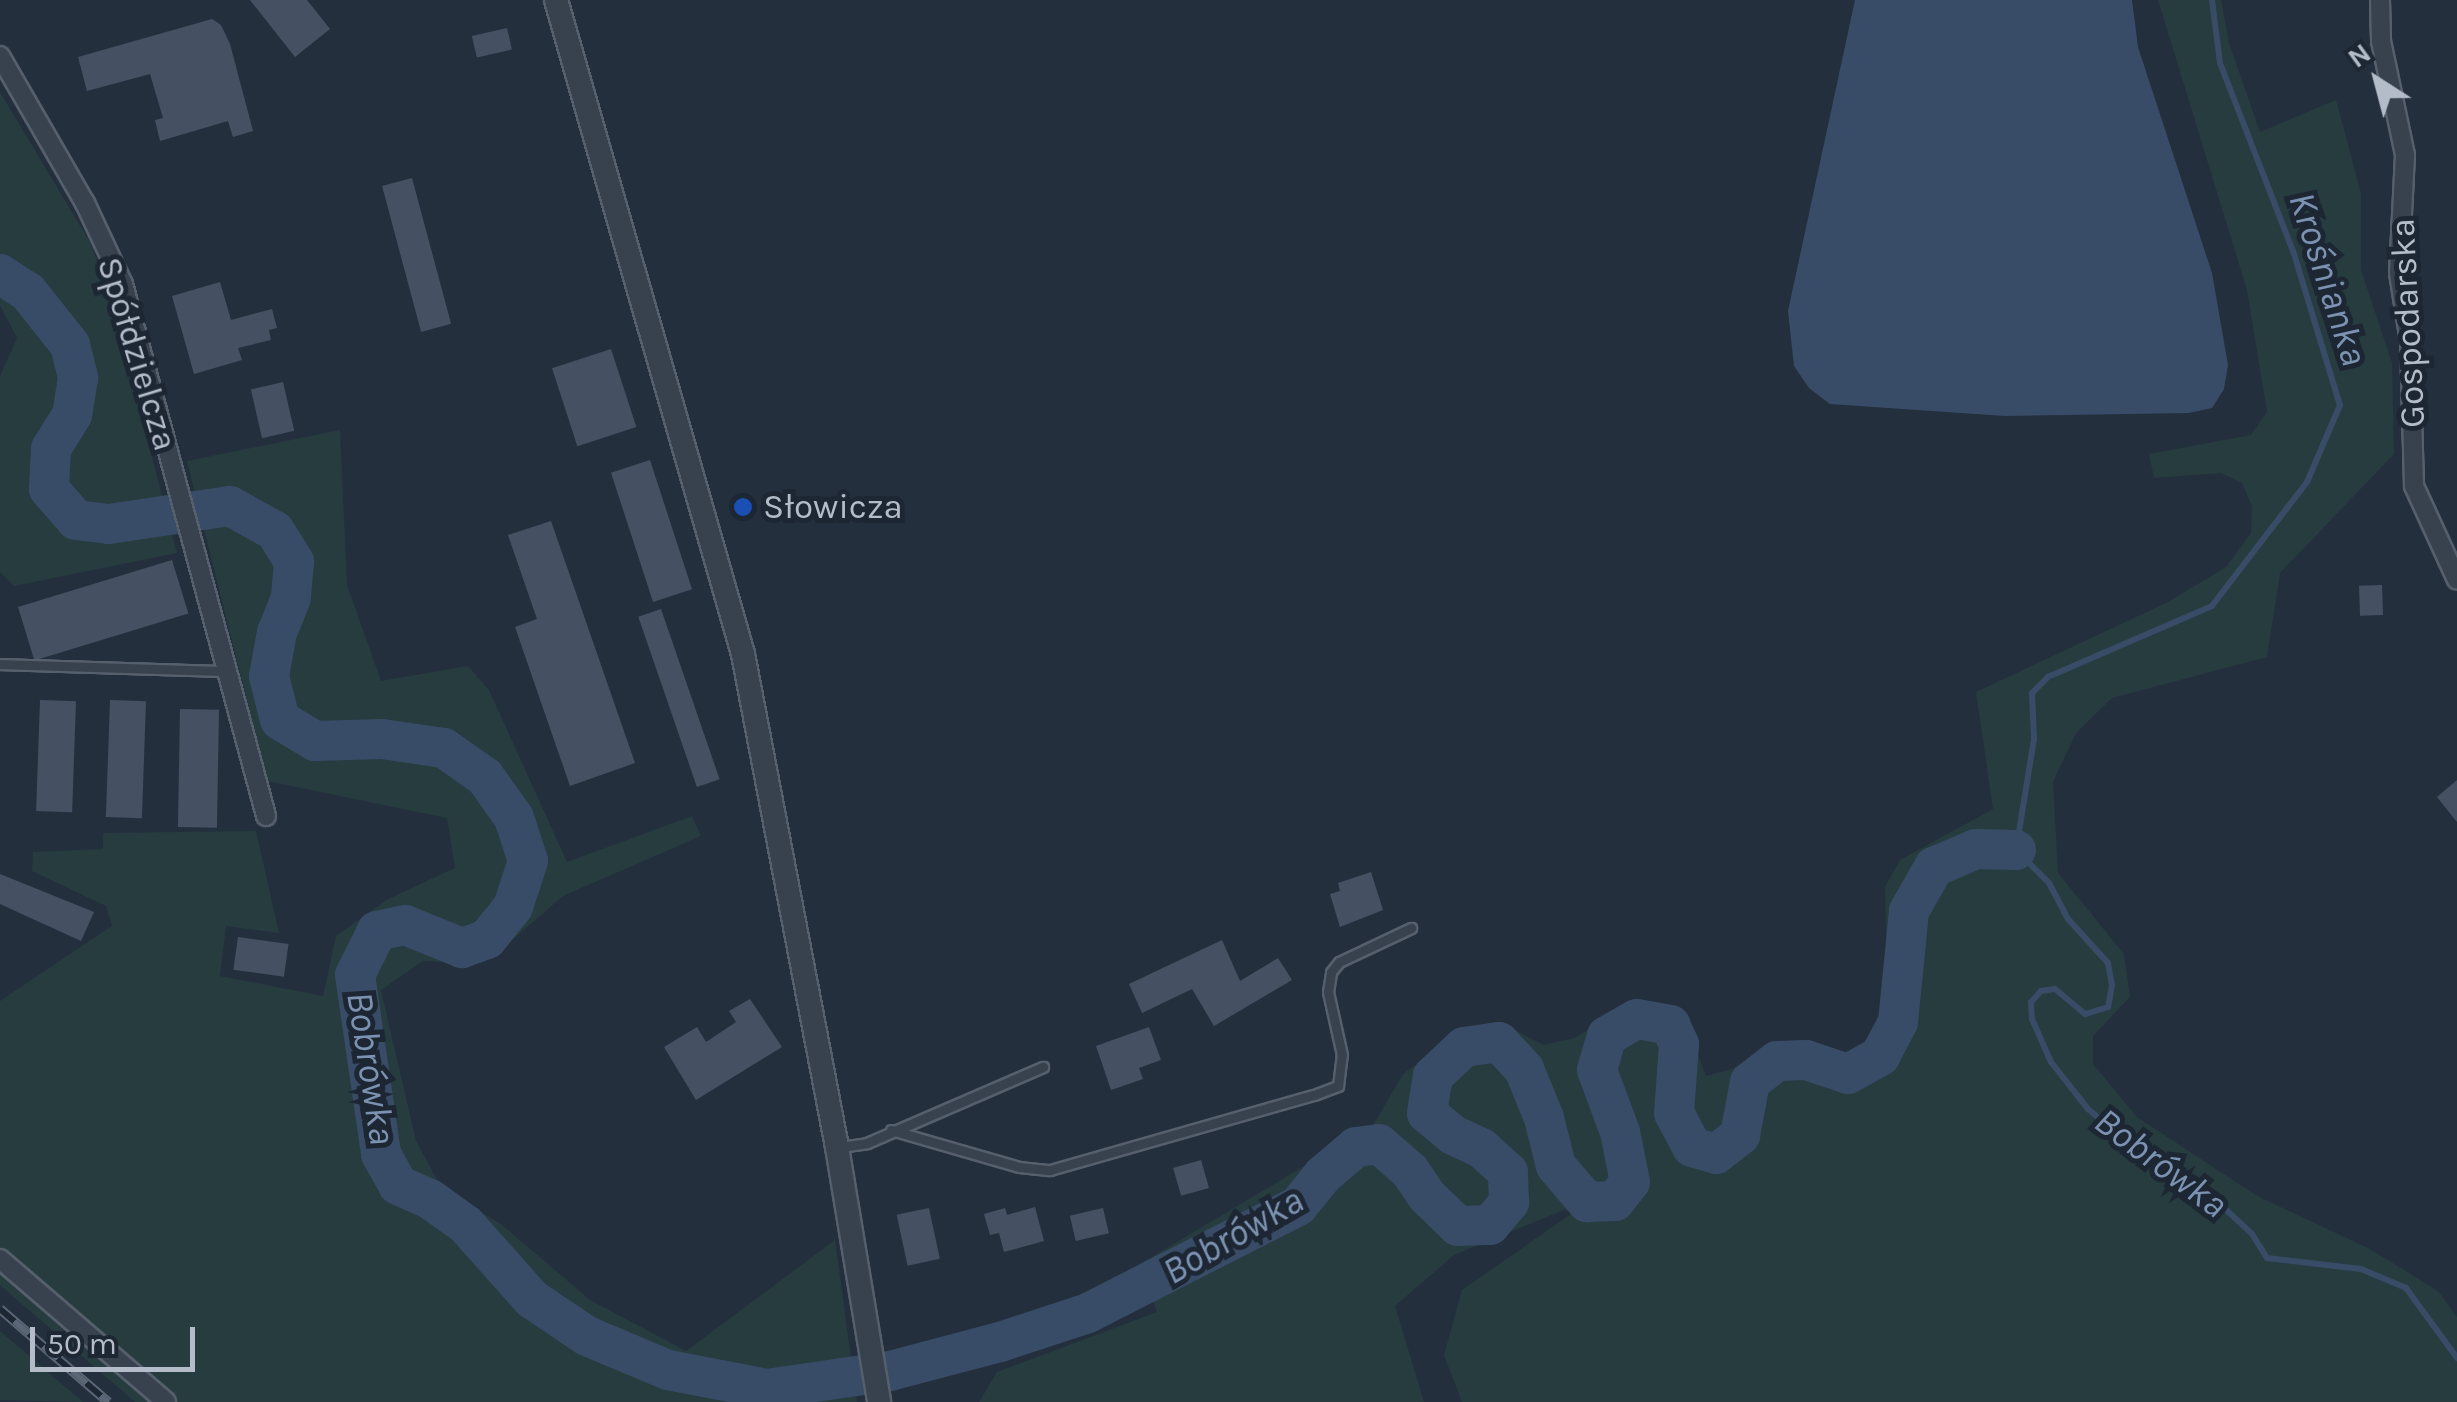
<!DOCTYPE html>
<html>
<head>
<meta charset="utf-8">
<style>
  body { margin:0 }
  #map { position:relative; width:2457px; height:1402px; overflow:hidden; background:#242f3e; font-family:Karla,sans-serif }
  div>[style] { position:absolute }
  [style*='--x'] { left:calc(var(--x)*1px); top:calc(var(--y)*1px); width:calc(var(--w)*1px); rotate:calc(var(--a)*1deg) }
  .green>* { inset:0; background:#263c3f }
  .water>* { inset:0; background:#394c67 }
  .stream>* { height:6px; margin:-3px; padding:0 3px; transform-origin:3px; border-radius:3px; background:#394c67 }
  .river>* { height:40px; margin:-20px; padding:0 20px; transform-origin:20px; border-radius:20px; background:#394c67 }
  .building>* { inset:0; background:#455162; transform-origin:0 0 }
  .roads { filter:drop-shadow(2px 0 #565f6c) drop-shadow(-2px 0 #565f6c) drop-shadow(0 2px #565f6c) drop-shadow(0 -2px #565f6c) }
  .service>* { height:9px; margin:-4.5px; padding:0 4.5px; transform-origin:4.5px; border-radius:4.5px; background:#38414e }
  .minor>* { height:18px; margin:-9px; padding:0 9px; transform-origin:9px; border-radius:9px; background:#38414e }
  .tertiary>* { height:22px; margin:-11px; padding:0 11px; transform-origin:11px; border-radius:11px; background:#38414e }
  .rail>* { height:10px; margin-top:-5px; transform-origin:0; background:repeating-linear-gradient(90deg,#1d2633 0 19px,#5a6575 0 38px); box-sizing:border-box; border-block:2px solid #5a6575 }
  .dots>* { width:28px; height:28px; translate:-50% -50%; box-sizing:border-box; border:5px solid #1d2633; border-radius:50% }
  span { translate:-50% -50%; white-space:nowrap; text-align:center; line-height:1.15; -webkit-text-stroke:10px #1d2633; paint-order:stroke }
  .street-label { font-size:35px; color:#b4bcc9 }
  .poi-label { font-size:35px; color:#b4bcc9 }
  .left { translate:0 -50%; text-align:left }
  .water-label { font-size:38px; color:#7c92b1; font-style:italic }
  .north { position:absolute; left:2327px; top:30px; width:100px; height:100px; -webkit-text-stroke:8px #1d2633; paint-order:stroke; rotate:324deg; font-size:28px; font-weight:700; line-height:40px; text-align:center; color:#b4bcc9 }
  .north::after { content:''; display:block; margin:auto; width:35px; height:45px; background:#b4bcc9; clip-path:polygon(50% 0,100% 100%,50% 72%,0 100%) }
  .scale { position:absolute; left:30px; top:1327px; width:165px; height:45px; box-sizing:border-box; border:5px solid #b4bcc9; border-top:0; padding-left:12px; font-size:30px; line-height:35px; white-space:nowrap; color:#b4bcc9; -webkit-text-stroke:8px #1d2633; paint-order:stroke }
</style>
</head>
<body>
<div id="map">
  <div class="green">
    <div style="clip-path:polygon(2158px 0,2221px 0,2229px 43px,2260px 132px,2336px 100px,2361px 193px,2361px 270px,2392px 363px,2394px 454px,2280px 573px,2267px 657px,2112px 698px,2076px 733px,2053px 782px,2058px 873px,2124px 954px,2130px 997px,2093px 1036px,2093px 1064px,2137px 1117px,2257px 1196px,2370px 1249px,2438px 1291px,2457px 1317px,2457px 1402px,1462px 1402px,1444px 1355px,1462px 1290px,1574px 1212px,1564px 1210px,1454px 1255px,1395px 1306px,1424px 1402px,979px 1402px,997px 1372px,1157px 1312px,1140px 1264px,1373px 1125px,1403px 1074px,1465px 1029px,1500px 1023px,1544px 1045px,1574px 1038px,1641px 1000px,1668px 1007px,1687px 1027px,1706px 1076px,1732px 1069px,1758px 1052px,1790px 1047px,1845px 1061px,1870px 1046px,1888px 1020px,1885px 887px,1900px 860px,1993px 809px,1976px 692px,2168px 602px,2226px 567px,2251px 533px,2252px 506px,2242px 483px,2221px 473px,2154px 478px,2149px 454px,2251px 435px,2267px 412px,2247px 290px)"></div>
    <div style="clip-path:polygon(0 92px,91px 244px,110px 297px,177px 553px,14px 586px,0 572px,0 376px,17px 338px,0 305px)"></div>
    <div style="clip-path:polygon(340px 430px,347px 585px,381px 681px,468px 666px,489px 690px,567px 862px,692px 816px,701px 836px,563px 896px,498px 952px,464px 963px,423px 961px,381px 990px,416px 1141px,442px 1189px,501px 1224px,590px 1300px,686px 1351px,835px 1240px,857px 1402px,135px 1402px,0 1285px,0 1001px,112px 926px,106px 906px,32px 871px,33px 852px,103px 849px,103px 833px,256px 831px,279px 933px,226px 926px,220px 976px,323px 996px,336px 936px,388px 899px,455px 868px,447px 818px,267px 781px,187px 461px)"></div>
    <div style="clip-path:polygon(0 1331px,83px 1402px,0 1400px)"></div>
  </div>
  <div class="water">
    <div style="clip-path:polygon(1855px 0,2132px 0,2138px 47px,2212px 273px,2228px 365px,2224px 389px,2212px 408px,2189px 413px,2005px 416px,1830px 404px,1809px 388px,1794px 366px,1788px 311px)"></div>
  </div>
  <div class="stream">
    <div style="--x:2212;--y:0;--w:64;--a:82.8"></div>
    <div style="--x:2220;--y:63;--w:205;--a:68.8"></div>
    <div style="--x:2294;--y:254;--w:158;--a:73.1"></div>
    <div style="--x:2340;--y:405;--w:84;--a:113.2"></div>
    <div style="--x:2307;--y:482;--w:156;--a:127.5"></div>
    <div style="--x:2212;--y:606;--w:179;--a:156.6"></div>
    <div style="--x:2048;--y:677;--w:23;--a:135"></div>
    <div style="--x:2032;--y:693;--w:46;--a:87.5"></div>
    <div style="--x:2034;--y:739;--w:112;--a:99.2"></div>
    <div style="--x:2016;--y:850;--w:47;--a:45"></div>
    <div style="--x:2049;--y:883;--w:41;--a:62.2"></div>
    <div style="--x:2068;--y:919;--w:59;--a:47.7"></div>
    <div style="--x:2108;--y:963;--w:22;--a:80"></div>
    <div style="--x:2112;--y:985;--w:22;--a:100"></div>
    <div style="--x:2108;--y:1007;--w:24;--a:163"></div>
    <div style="--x:2085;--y:1014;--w:39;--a:-140"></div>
    <div style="--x:2055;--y:989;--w:14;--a:172"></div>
    <div style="--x:2041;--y:991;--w:15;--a:132"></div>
    <div style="--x:2031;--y:1002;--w:17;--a:87"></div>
    <div style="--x:2032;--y:1019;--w:47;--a:66.2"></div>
    <div style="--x:2051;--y:1062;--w:60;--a:51.8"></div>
    <div style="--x:2088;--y:1109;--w:65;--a:40"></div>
    <div style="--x:2138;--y:1151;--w:60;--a:26.6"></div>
    <div style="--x:2192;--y:1178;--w:82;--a:43"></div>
    <div style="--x:2252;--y:1234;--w:28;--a:58"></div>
    <div style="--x:2267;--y:1258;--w:95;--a:6.7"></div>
    <div style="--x:2361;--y:1269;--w:49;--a:22.9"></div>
    <div style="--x:2406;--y:1288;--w:87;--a:53.9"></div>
  </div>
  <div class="river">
    <div style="--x:0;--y:274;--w:33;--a:33"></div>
    <div style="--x:28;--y:292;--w:68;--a:51.6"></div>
    <div style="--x:70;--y:345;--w:34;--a:76"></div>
    <div style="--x:78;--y:378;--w:37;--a:99"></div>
    <div style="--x:72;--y:415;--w:40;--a:122"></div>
    <div style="--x:51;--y:449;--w:40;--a:92.9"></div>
    <div style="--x:49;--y:489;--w:41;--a:48.9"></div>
    <div style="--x:76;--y:520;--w:33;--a:7"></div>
    <div style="--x:109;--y:524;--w:122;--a:-8.5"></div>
    <div style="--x:230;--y:506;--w:51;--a:29.1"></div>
    <div style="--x:275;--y:531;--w:36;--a:58"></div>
    <div style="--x:294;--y:562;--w:36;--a:95"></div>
    <div style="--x:291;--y:598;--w:37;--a:112"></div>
    <div style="--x:277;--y:632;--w:45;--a:100.3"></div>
    <div style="--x:269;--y:676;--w:45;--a:76"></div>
    <div style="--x:280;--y:720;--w:41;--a:31"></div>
    <div style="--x:315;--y:741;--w:67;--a:-1.7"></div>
    <div style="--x:382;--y:739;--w:63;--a:8.3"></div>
    <div style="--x:444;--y:748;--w:50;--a:35.3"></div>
    <div style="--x:485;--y:777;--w:50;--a:54.7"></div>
    <div style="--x:514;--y:818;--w:45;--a:72"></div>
    <div style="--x:528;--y:861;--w:48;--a:108.1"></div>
    <div style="--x:513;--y:907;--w:41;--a:129.1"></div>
    <div style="--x:487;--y:939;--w:27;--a:160"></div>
    <div style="--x:462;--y:948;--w:61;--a:-158"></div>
    <div style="--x:405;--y:925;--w:29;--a:168"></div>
    <div style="--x:377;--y:931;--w:49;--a:116.6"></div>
    <div style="--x:355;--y:975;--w:181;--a:81.7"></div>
    <div style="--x:381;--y:1154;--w:35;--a:61"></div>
    <div style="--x:398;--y:1185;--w:35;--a:24"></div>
    <div style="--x:430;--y:1199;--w:44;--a:35.8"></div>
    <div style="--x:466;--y:1225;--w:99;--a:48.3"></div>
    <div style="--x:532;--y:1299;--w:66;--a:33.9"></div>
    <div style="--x:587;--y:1336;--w:88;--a:22.8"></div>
    <div style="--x:668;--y:1370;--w:101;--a:10.9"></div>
    <div style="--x:767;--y:1389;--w:124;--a:-8.3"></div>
    <div style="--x:890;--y:1371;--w:114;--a:-14.8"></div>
    <div style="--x:1000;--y:1342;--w:93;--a:-18.2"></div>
    <div style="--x:1088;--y:1313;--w:236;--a:-27"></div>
    <div style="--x:1298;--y:1206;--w:40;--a:-51"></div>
    <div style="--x:1323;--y:1175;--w:43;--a:-40.3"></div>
    <div style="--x:1356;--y:1147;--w:23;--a:-7"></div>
    <div style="--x:1379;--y:1144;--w:41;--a:41.1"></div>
    <div style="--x:1410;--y:1171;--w:30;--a:56"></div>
    <div style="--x:1427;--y:1196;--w:43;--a:44.1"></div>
    <div style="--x:1458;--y:1226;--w:32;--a:-2"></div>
    <div style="--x:1490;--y:1225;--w:30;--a:-50"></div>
    <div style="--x:1509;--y:1202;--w:30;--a:-92"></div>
    <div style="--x:1508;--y:1172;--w:36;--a:-138"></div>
    <div style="--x:1481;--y:1148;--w:31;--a:-155"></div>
    <div style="--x:1453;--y:1135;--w:34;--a:-140"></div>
    <div style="--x:1427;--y:1113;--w:37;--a:-81"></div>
    <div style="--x:1433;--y:1076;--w:42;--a:-43.1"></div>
    <div style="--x:1464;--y:1047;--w:35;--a:-8"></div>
    <div style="--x:1499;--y:1042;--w:37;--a:47"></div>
    <div style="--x:1524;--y:1069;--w:53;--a:67.8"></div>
    <div style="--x:1544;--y:1118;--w:49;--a:76"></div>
    <div style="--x:1556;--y:1166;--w:48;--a:49.3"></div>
    <div style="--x:1587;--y:1202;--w:28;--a:-2"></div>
    <div style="--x:1615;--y:1201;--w:24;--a:-52"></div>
    <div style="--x:1630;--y:1182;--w:51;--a:-101.3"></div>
    <div style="--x:1620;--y:1132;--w:66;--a:-110.4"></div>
    <div style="--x:1597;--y:1070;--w:35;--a:-74"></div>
    <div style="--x:1607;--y:1036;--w:34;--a:-30"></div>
    <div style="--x:1637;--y:1019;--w:34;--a:10"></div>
    <div style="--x:1670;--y:1025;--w:21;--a:65"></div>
    <div style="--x:1679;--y:1044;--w:69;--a:94.1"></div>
    <div style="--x:1674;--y:1113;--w:38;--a:62"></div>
    <div style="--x:1692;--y:1147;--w:25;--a:16"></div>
    <div style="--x:1716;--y:1154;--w:31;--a:-38"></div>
    <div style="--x:1740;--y:1135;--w:54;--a:-79.3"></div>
    <div style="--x:1750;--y:1082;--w:34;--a:-38"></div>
    <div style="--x:1777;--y:1061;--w:29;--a:-2"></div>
    <div style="--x:1806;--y:1060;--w:44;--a:18.4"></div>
    <div style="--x:1848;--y:1074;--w:37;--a:-29"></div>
    <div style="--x:1880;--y:1056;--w:38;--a:-62"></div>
    <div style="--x:1898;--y:1022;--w:112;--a:-84.3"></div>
    <div style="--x:1909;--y:911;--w:51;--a:-60.4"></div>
    <div style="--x:1934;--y:867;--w:46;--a:-23.2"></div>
    <div style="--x:1976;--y:849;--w:40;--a:1.4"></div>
  </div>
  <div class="building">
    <div style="clip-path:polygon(250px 0,307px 0,330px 29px,295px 57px)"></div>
    <div style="clip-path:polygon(212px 19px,221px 25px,230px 44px,253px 131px,233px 137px,228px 121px,160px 141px,155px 120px,163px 118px,150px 74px,87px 91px,78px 57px)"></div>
    <div style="left:507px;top:28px;width:22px;height:36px;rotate:77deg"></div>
    <div style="left:412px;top:178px;width:151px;height:31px;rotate:75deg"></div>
    <div style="clip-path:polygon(220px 282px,231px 320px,272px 309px,277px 328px,269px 330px,271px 340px,238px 348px,242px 360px,194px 374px,172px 296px)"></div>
    <div style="left:611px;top:349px;width:82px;height:62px;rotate:72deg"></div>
    <div style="left:283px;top:382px;width:50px;height:33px;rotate:77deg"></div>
    <div style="left:650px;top:460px;width:136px;height:41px;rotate:72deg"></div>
    <div style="clip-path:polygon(551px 521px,635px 763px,570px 786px,515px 627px,537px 619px,508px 535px)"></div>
    <div style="left:172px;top:560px;width:56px;height:161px;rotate:73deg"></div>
    <div style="left:2382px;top:585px;width:30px;height:23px;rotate:88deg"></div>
    <div style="left:661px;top:609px;width:180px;height:24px;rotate:71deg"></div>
    <div style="left:40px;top:700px;width:36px;height:111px;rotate:2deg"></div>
    <div style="left:110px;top:700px;width:36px;height:117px;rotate:2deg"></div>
    <div style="left:180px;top:709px;width:39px;height:118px;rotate:1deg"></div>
    <div style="clip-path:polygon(2457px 780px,2457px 822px,2437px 797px)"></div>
    <div style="clip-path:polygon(1371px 872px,1383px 910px,1340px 927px,1330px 894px,1340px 891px,1338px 883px)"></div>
    <div style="clip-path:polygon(0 874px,94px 912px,81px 941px,0 904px)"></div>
    <div style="left:238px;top:937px;width:51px;height:33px;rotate:8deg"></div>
    <div style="clip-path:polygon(1222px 940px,1240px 981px,1278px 958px,1292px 980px,1214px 1026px,1192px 989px,1142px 1013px,1129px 984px)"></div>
    <div style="clip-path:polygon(750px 999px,782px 1047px,696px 1100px,664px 1047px,697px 1027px,706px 1042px,736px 1022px,729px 1011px)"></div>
    <div style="clip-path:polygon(1149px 1027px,1161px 1060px,1139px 1068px,1143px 1079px,1111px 1090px,1096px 1046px)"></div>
    <div style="left:1201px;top:1160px;width:29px;height:29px;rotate:74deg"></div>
    <div style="clip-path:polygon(1035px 1207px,1044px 1241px,1004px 1252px,999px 1233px,990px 1235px,984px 1214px,1005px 1208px,1007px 1215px)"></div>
    <div style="left:929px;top:1208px;width:52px;height:33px;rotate:78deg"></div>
    <div style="left:1103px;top:1208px;width:26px;height:34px;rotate:77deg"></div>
  </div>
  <div class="roads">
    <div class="service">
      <div style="--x:0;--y:664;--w:225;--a:1.8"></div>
      <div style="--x:891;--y:1130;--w:133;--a:16.1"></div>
      <div style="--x:1019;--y:1167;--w:31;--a:6"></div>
      <div style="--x:1050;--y:1170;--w:274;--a:-15.9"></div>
      <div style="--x:1314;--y:1095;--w:26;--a:-21"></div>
      <div style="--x:1338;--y:1086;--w:31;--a:-83"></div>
      <div style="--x:1342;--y:1055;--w:65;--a:-102.5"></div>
      <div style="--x:1328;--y:992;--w:20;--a:-81"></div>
      <div style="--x:1331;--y:972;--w:13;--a:-51"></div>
      <div style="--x:1339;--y:962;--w:80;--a:-25.3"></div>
      <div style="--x:840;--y:1147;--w:27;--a:-8"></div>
      <div style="--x:867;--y:1143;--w:192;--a:-23.4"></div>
    </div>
    <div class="minor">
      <div style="--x:2380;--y:0;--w:41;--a:88.6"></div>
      <div style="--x:2381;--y:41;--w:116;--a:78.1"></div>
      <div style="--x:2405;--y:155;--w:118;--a:92.9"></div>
      <div style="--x:2399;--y:273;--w:70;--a:80.9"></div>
      <div style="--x:2410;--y:342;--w:144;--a:88.4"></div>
      <div style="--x:2414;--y:486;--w:103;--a:65.4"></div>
      <div style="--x:0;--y:56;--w:170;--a:60"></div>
      <div style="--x:85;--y:203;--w:89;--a:64.9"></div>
      <div style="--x:123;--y:284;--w:551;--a:74.95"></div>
      <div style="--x:0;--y:1259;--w:219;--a:40.7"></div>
    </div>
    <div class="tertiary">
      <div style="--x:556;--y:0;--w:680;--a:74.04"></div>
      <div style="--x:743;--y:654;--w:502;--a:79.21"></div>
      <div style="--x:837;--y:1147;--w:258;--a:80.6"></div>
    </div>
  </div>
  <div class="rail">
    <div style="--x:0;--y:1309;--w:143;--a:40.7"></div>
  </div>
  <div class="dots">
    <div style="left:743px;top:507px;background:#1a4fb4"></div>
  </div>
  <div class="street-label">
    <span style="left:2408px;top:323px;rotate:-93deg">Gospodarska</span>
    <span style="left:137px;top:354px;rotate:73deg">Spółdzielcza</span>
  </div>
  <div class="poi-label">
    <span class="left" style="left:763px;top:507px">Słowicza</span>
  </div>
  <div class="water-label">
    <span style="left:2328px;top:279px;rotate:72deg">Krośnianka</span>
    <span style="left:371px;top:1068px;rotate:81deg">Bobrówka</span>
    <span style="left:2161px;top:1163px;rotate:37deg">Bobrówka</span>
    <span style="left:1233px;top:1236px;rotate:-30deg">Bobrówka</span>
  </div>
  <div class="north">N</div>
  <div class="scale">50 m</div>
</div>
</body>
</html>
